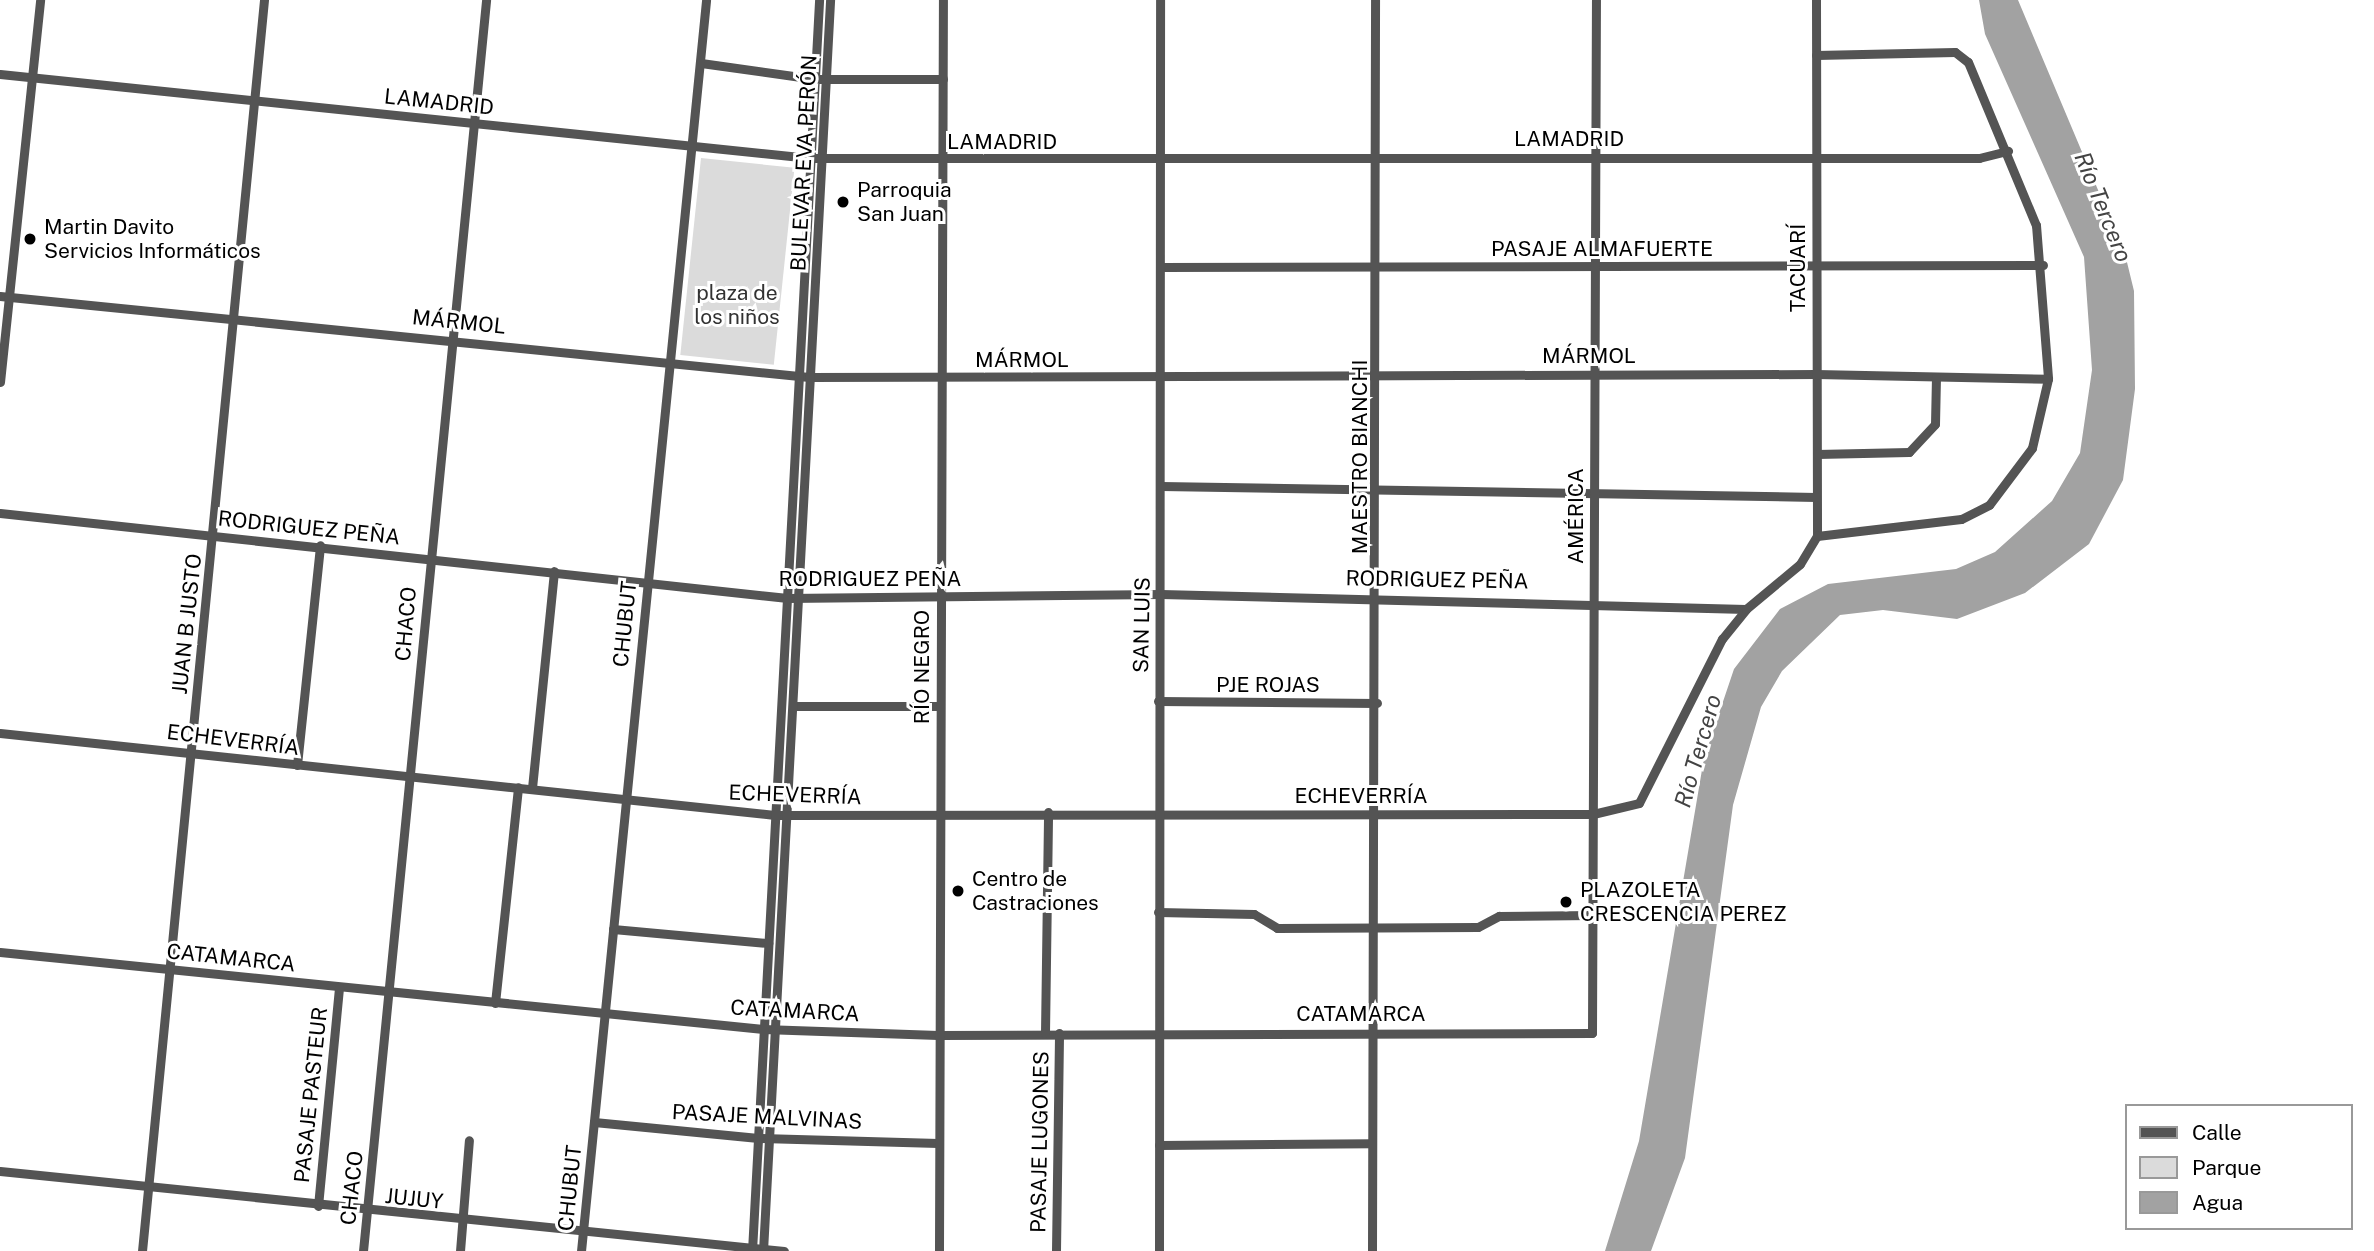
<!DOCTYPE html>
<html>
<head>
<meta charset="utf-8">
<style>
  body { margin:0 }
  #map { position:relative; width:2374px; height:1251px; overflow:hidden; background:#fff; font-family:"Public Sans",sans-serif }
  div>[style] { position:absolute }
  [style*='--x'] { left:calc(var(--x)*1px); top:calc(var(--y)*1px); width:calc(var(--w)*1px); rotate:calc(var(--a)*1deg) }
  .green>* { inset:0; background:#dbdbdb; transform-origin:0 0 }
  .water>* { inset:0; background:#a2a2a2 }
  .minor>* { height:9px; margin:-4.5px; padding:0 4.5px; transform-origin:4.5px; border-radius:4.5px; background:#545454 }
  .dots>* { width:19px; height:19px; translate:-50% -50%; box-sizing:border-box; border:4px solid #fff; border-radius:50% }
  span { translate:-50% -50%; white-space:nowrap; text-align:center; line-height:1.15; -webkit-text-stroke:6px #fff; paint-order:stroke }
  .street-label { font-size:21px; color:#000 }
  .poi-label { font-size:21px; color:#000 }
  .left { translate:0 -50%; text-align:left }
  .park-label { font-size:21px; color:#323232 }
  .water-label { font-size:23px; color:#434343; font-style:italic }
  .legend { position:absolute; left:2125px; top:1104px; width:228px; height:126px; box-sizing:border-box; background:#fff; border:2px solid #999; margin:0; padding:9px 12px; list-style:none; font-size:21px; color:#000 }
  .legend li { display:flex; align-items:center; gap:14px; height:35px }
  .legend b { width:35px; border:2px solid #999 }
</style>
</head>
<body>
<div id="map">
  <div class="green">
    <div style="left:701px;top:158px;width:94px;height:198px;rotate:6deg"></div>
  </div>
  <div class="water">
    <div style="clip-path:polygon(1979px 0,2018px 0,2125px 254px,2134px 291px,2135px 389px,2123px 480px,2089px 544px,2025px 593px,1957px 619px,1883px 610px,1840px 615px,1782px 671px,1761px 707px,1733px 805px,1685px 1158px,1651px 1251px,1605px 1251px,1639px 1141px,1704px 758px,1734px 669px,1780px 609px,1828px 584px,1956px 569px,1995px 552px,2052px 501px,2080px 453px,2092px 370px,2084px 257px,1985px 34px)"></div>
  </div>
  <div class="minor">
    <div style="--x:1816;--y:0;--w:536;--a:89.89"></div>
    <div style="--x:1816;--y:55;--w:139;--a:-1.2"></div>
    <div style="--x:1955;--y:52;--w:16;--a:38"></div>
    <div style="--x:1968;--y:62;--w:177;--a:67.4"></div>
    <div style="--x:2036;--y:225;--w:154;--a:85.5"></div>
    <div style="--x:2048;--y:379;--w:71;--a:103.1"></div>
    <div style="--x:2032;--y:448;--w:71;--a:127"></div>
    <div style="--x:1989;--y:505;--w:31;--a:153"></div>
    <div style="--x:1961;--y:519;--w:145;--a:173.3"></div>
    <div style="--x:701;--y:63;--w:115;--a:8"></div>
    <div style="--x:815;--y:79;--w:128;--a:0"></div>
    <div style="--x:0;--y:74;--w:814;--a:5.92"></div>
    <div style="--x:810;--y:158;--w:1169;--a:0"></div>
    <div style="--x:1979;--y:158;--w:30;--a:-14"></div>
    <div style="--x:1161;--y:267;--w:882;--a:-0.13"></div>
    <div style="--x:0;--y:296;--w:813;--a:5.72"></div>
    <div style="--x:809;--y:377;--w:1007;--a:-0.17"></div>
    <div style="--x:1816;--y:374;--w:232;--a:1.2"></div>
    <div style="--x:0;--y:382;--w:384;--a:-84"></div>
    <div style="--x:1817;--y:454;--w:92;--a:-1.2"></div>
    <div style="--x:1909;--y:452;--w:38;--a:-47"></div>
    <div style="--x:1935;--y:424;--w:47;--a:-88.8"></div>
    <div style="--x:1161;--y:486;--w:655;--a:0.96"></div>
    <div style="--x:0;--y:513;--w:792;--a:6.16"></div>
    <div style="--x:787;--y:598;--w:374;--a:-0.6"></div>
    <div style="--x:1161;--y:594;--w:585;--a:1.47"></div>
    <div style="--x:1158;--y:701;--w:219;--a:0.5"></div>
    <div style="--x:793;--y:706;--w:146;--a:0"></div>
    <div style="--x:0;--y:733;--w:779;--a:6.04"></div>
    <div style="--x:775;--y:815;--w:818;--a:-0.07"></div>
    <div style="--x:1593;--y:814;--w:47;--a:-13.4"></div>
    <div style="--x:1639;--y:803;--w:184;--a:-63.2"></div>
    <div style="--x:1722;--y:639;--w:38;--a:-51"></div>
    <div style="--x:1746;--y:609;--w:70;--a:-39.8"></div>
    <div style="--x:1800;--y:564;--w:33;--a:-59"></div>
    <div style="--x:297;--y:765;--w:221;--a:-84"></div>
    <div style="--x:532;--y:788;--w:218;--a:-84.2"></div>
    <div style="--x:1158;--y:912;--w:96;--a:1.2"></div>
    <div style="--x:1254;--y:914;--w:27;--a:31"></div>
    <div style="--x:1277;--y:928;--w:201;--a:-0.3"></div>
    <div style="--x:1478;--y:927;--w:24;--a:-28"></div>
    <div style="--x:1499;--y:916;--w:95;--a:-0.6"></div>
    <div style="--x:613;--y:929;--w:156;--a:5.2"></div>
    <div style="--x:0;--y:952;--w:767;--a:5.76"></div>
    <div style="--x:763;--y:1029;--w:175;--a:2"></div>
    <div style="--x:938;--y:1035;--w:654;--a:-0.18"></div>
    <div style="--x:1592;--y:1033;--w:1033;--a:-89.78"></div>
    <div style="--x:495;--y:1003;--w:217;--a:-83.9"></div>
    <div style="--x:1045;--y:1033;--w:221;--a:-89.2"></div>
    <div style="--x:594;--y:1122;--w:165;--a:5.6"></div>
    <div style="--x:758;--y:1138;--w:180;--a:1.6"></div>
    <div style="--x:1159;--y:1145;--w:213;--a:-0.5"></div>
    <div style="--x:0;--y:1171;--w:788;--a:5.83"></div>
    <div style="--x:318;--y:1206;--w:220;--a:-84.5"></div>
    <div style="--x:142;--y:1251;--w:1257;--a:-84.43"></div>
    <div style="--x:363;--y:1251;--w:1257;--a:-84.38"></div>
    <div style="--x:460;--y:1251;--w:111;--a:-85.4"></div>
    <div style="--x:581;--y:1251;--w:1257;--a:-84.29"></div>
    <div style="--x:752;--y:1251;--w:1253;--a:-86.93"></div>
    <div style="--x:763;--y:1251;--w:1253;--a:-86.93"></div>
    <div style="--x:939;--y:1251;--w:1251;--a:-89.82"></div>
    <div style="--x:1056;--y:1251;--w:218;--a:-89.2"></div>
    <div style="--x:1159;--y:1251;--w:1251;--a:-89.95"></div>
    <div style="--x:1372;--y:1251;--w:1251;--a:-89.86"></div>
  </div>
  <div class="dots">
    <div style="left:843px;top:202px;background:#000"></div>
    <div style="left:30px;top:239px;background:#000"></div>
    <div style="left:958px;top:891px;background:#000"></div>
    <div style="left:1566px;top:902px;background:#000"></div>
  </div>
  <div class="street-label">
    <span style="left:439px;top:102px;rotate:6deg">LAMADRID</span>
    <span style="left:1569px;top:139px">LAMADRID</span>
    <span style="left:1002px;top:142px">LAMADRID</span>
    <span style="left:804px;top:163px;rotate:-87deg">BULEVAR EVA PERÓN</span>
    <span style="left:1602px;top:249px">PASAJE ALMAFUERTE</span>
    <span style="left:1798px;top:268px;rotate:-90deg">TACUARÍ</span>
    <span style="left:459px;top:322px;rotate:6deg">MÁRMOL</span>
    <span style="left:1589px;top:356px">MÁRMOL</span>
    <span style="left:1022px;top:360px">MÁRMOL</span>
    <span style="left:1360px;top:457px;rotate:-90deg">MAESTRO BIANCHI</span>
    <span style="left:1576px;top:516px;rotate:-90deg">AMÉRICA</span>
    <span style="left:309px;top:528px;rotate:6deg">RODRIGUEZ PEÑA</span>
    <span style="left:870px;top:579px">RODRIGUEZ PEÑA</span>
    <span style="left:1437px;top:580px;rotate:1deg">RODRIGUEZ PEÑA</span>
    <span style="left:187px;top:624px;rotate:-84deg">JUAN B JUSTO</span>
    <span style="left:406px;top:624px;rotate:-85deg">CHACO</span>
    <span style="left:625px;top:624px;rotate:-84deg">CHUBUT</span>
    <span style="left:1142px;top:625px;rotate:-89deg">SAN LUIS</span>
    <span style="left:922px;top:667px;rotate:-90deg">RÍO NEGRO</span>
    <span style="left:1268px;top:685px">PJE ROJAS</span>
    <span style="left:233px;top:740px;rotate:7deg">ECHEVERRÍA</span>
    <span style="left:795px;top:795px;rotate:2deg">ECHEVERRÍA</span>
    <span style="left:1361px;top:796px">ECHEVERRÍA</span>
    <span style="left:231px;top:958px;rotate:6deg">CATAMARCA</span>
    <span style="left:795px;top:1011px;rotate:3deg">CATAMARCA</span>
    <span style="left:1361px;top:1014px">CATAMARCA</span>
    <span style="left:311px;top:1095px;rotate:-84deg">PASAJE PASTEUR</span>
    <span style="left:767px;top:1117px;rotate:3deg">PASAJE MALVINAS</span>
    <span style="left:1040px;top:1142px;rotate:-89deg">PASAJE LUGONES</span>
    <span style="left:352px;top:1188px;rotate:-84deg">CHACO</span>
    <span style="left:570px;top:1188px;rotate:-84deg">CHUBUT</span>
    <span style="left:414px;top:1199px;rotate:6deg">JUJUY</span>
  </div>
  <div class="poi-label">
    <span class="left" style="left:857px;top:202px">Parroquia<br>San Juan</span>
    <span class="left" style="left:44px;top:239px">Martin Davito<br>Servicios Informáticos</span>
    <span class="left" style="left:972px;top:891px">Centro de<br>Castraciones</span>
    <span class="left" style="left:1580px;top:902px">PLAZOLETA<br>CRESCENCIA PEREZ</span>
  </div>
  <div class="park-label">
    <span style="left:737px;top:305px">plaza de<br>los niños</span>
  </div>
  <div class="water-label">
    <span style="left:2103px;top:207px;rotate:68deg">Río Tercero</span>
    <span style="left:1698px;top:751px;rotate:-74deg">Río Tercero</span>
  </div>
  <ul class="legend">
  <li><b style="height:9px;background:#545454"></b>Calle</li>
  <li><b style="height:19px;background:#dbdbdb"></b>Parque</li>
  <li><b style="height:19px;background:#a2a2a2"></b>Agua</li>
  </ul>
</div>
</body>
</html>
